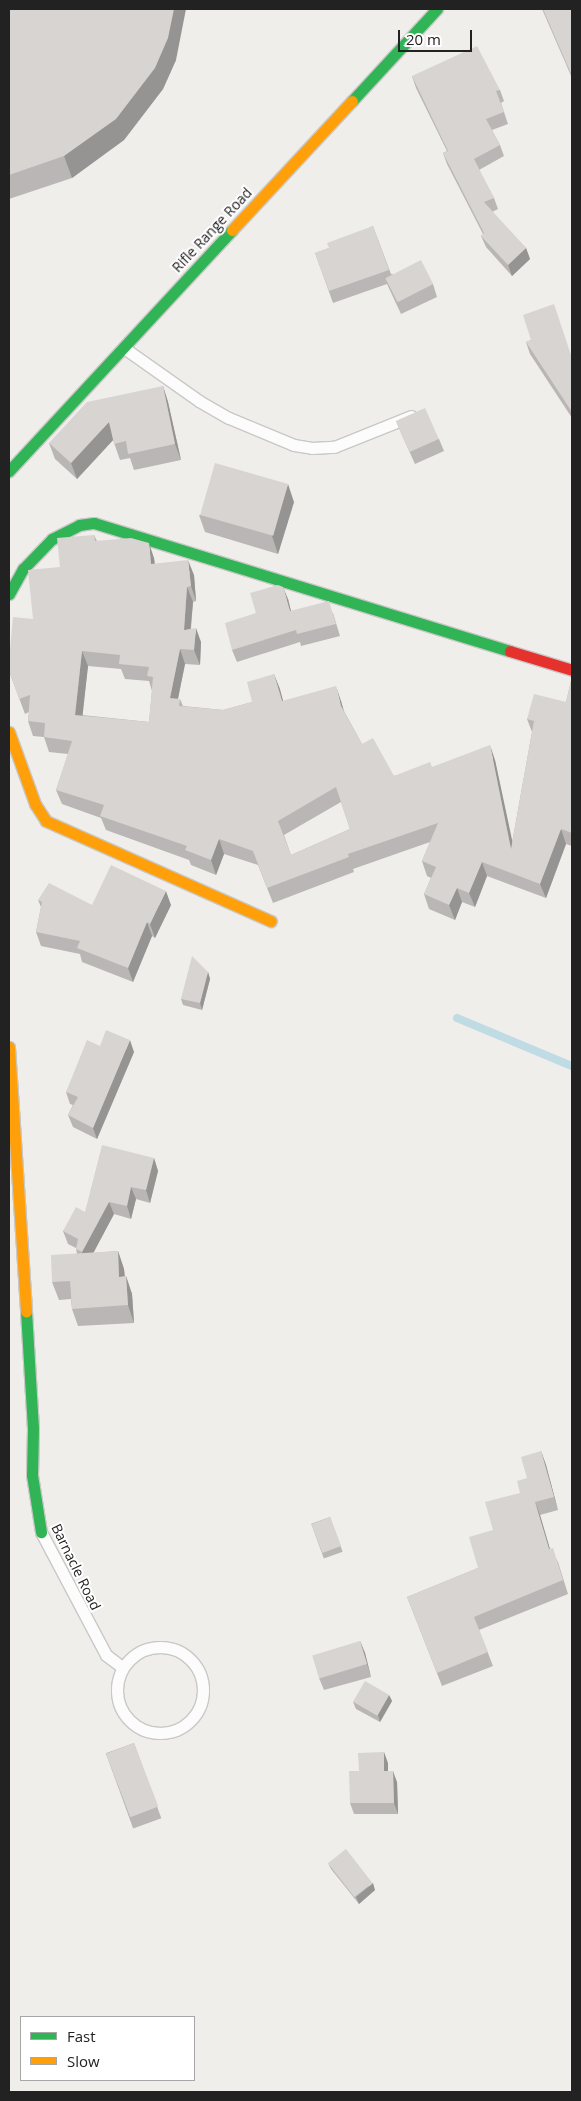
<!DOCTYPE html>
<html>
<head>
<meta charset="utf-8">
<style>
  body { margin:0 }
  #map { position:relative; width:581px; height:2101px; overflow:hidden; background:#f0eeeb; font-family:"Open Sans",sans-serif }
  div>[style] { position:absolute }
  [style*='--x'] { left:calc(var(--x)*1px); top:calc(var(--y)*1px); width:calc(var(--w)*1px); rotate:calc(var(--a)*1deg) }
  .stream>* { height:8px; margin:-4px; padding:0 4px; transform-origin:4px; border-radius:4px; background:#bfdbe3 }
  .roads { filter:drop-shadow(1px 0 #c9c8c7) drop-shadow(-1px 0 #c9c8c7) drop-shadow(0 1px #c9c8c7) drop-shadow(0 -1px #c9c8c7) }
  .lane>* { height:11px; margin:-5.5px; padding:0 5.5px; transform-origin:5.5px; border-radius:5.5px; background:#fdfcfc }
  .lane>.ring { margin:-5.5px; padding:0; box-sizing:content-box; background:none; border:11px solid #fdfcfc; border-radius:50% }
  .fast>* { height:11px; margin:-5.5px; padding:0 5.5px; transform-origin:5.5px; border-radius:5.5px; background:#30b455 }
  .slow>* { height:11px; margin:-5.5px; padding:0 5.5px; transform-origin:5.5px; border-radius:5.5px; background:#ff9f0a }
  .jam>* { height:11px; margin:-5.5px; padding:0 5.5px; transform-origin:5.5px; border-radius:5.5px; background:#e5322d }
  .wall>* { inset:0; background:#b9b6b5; transform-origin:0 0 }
  .shaded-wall>* { inset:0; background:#969493 }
  .building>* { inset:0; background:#d7d4d2; transform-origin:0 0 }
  span { translate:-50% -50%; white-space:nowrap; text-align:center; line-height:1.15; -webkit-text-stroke:4px #fff; paint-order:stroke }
  .street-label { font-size:14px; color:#222 }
  .frame { position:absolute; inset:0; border:10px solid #222; pointer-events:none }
  .legend { position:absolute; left:20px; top:2016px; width:175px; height:65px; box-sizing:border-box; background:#fff; border:1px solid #a7a7a7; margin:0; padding:6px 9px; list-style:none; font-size:15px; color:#222 }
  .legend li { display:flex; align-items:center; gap:10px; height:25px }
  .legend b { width:25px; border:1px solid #a7a7a7 }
  .scale { position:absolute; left:398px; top:30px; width:74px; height:22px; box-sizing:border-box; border:2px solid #222; border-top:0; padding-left:6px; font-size:15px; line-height:18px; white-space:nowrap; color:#222; -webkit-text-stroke:4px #fff; paint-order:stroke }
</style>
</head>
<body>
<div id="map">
  <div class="stream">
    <div style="--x:457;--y:1018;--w:125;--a:22.7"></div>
  </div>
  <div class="roads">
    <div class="lane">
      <div style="--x:124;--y:348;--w:92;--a:35.2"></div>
      <div style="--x:199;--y:401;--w:34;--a:30"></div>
      <div style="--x:229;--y:418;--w:70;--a:22.6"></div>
      <div style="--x:294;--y:445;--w:18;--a:9"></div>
      <div style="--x:312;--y:448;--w:22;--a:-3"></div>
      <div style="--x:334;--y:447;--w:83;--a:-21.9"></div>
      <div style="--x:41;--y:1532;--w:139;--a:62.1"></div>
      <div style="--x:106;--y:1655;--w:21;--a:37"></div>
      <div class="ring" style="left:117px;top:1647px;width:75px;height:75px"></div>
    </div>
    <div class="fast">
      <div style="--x:352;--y:101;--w:125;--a:-47.3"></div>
      <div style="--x:9;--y:471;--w:328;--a:-47.2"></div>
      <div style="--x:9;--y:594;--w:29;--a:-61"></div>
      <div style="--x:23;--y:569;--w:42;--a:-46"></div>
      <div style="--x:52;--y:539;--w:30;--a:-27"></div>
      <div style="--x:79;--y:525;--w:15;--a:-8"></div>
      <div style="--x:94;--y:523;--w:435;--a:17.1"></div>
      <div style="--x:26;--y:1311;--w:117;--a:86.6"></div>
      <div style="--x:33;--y:1428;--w:47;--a:91.2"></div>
      <div style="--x:32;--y:1475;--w:58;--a:81"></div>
    </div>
    <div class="slow">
      <div style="--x:232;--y:230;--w:176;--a:-47.1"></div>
      <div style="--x:9;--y:732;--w:77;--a:70.1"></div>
      <div style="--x:35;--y:804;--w:20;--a:57"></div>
      <div style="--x:46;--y:821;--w:246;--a:24"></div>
      <div style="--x:9;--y:1047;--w:265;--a:86.3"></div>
    </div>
    <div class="jam">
      <div style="--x:510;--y:651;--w:65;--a:17"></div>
    </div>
  </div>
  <div class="wall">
    <div style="clip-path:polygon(9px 9px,176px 60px,163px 89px,124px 140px,72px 178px,9px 199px)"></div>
    <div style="clip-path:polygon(542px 9px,572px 9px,572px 78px)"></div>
    <div style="clip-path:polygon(412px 76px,500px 90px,504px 101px,501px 103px,508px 124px,492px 130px,500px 145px,504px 156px,479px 170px,494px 198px,498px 209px,492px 212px,526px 248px,530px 259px,512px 276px,486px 247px,481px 236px,483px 234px,447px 164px,443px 153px,447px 151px,416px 88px)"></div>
    <div style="clip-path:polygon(373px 226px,391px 274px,433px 284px,437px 297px,401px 314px,387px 284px,333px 303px,315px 253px,329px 248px)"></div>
    <div style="clip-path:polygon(531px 340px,572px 358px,572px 418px,530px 354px,526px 342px)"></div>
    <div style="clip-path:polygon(163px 386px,168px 402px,181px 460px,134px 470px,130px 458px,120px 460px,113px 440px,77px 479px,55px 459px,49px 443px)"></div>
    <div style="clip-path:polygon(396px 421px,439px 439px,444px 451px,415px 464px,401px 433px)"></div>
    <div style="clip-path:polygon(294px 502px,278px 554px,205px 532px,199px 515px)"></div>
    <div style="clip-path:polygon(evenodd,94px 535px,97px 541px,154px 558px,155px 564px,194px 575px,196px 601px,193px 602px,191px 629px,201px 642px,200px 665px,185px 664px,178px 699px,180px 699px,183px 706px,223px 710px,252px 702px,274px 674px,283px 701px,341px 701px,344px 711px,362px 744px,394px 776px,432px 767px,495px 760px,512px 843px,532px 732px,527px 719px,566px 702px,572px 677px,572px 846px,566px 844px,546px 898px,487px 876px,475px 907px,462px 902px,455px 920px,429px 909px,424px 894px,431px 878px,427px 876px,422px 861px,430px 842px,353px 869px,354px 872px,273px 903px,258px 865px,224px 854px,216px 875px,191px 865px,189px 860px,106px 830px,101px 818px,62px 804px,56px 790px,68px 754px,49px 752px,44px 737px,33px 736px,28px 721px,29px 712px,25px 714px,9px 671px,33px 619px,60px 567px,94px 535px,88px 666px,121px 669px,125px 679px,149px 681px,152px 691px,149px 722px,82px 715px,88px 666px,94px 535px,341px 802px,350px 829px,291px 855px,284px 835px,341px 802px)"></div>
    <div style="clip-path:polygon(288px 599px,291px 611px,333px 613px,340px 636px,301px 646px,300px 642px,237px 662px,232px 650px,256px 613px)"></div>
    <div style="clip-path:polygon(38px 900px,92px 905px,171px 905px,155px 938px,152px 936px,133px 982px,82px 962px,80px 954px,41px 946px,36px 932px,41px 907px)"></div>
    <div style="clip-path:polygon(208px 972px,210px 979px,202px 1010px,183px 1005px,181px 999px)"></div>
    <div style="clip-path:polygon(100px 1046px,134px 1052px,97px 1139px,73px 1127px,68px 1115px,73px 1105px,70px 1104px,66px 1092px)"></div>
    <div style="clip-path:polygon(154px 1158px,158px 1171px,150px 1203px,136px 1199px,131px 1219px,114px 1214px,93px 1253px,118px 1251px,124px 1269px,125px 1276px,126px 1276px,132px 1294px,134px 1323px,78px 1326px,72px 1309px,71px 1299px,59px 1300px,52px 1282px,77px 1254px,76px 1248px,68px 1244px,63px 1231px,85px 1212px)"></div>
    <div style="clip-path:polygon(541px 1451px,546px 1465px,558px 1510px,540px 1515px,550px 1549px,558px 1562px,568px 1594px,479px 1630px,493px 1666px,442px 1686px,407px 1597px,478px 1568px,493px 1530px,520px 1493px,527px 1478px)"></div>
    <div style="left:330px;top:1517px;width:37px;height:20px;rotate:70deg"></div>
    <div style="clip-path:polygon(360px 1641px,365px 1653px,371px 1677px,324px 1690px,319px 1678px)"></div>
    <div style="clip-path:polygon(389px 1695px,392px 1701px,380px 1722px,356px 1709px,353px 1702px)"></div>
    <div style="left:134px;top:1743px;width:80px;height:30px;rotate:70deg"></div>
    <div style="clip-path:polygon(388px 1763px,388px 1771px,397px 1782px,398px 1814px,354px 1814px,350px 1803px)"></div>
    <div style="clip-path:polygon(328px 1863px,375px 1890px,359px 1904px,331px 1869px)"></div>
  </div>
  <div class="shaded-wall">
    <div style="clip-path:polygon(174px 9px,186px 9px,176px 60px,163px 89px,124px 140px,72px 178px,64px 156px)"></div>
    <div style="clip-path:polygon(526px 248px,530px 259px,512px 276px,508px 265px)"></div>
    <div style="clip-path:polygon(163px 386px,168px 402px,181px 460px,175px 444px)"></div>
    <div style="clip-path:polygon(109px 422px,115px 438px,77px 479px,71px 463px)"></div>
    <div style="clip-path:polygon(288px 484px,294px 502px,278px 554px,272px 536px)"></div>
    <div style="clip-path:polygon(149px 543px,154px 558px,156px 579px,151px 564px)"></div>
    <div style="clip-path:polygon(188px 560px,194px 575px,196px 601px,191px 586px)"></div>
    <div style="clip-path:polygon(187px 587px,193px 602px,189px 645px,184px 630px)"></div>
    <div style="clip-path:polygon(283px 587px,288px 599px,294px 623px,290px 611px)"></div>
    <div style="clip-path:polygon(196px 628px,201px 642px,200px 665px,194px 650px)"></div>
    <div style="clip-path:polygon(180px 649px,185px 664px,175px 713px,170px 698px)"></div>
    <div style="clip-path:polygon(82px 651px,88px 666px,81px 730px,75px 715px)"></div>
    <div style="clip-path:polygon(274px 674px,280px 689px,287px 716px,282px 701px)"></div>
    <div style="clip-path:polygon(336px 686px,341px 701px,346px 720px,341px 706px)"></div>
    <div style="clip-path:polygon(490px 745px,495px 760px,517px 863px,511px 849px)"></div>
    <div style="clip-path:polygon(561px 829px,566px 844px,546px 898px,540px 884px)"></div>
    <div style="clip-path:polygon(219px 839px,224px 854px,216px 875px,211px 860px)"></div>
    <div style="clip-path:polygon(482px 862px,487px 876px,475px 907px,469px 893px)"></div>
    <div style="clip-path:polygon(457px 888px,462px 902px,455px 920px,449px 905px)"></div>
    <div style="clip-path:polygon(166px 891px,171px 905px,155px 938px,150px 924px)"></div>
    <div style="clip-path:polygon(147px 922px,152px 936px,133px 982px,128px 968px)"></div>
    <div style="clip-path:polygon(208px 972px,210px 979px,202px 1010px,200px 1003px)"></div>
    <div style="clip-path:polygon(130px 1040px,134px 1052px,97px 1139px,93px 1128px)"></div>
    <div style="clip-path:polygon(154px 1158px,158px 1171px,150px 1203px,146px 1190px)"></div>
    <div style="clip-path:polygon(131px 1187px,136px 1199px,131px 1219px,127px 1206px)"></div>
    <div style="clip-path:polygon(109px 1202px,114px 1214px,87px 1265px,82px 1252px)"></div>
    <div style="clip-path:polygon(118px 1251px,124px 1269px,126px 1294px,119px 1277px)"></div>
    <div style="clip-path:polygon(126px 1276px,132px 1294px,134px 1323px,128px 1305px)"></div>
    <div style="clip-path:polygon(541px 1451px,546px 1465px,558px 1510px,554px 1497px)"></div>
    <div style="clip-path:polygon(535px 1502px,540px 1515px,554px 1563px,549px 1549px)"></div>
    <div style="clip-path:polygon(360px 1641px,365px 1653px,371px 1677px,367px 1664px)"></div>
    <div style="clip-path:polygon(389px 1695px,392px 1701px,380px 1722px,378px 1715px)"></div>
    <div style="clip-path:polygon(384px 1752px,388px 1763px,388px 1782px,384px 1771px)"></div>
    <div style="clip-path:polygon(393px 1771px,397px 1782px,398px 1814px,394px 1803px)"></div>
    <div style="clip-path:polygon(373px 1883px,375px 1890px,359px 1904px,356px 1897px)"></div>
  </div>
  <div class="building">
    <div style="clip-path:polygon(9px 9px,174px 9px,168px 38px,155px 68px,116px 119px,64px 156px,9px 175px)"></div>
    <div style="clip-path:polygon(543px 9px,572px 9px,572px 76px)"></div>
    <div style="clip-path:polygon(477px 46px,500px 90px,496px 91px,504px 112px,486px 119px,500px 145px,474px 159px,494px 198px,484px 202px,526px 248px,508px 265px,481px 236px,484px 233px,443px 153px,448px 151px,412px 76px)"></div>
    <div style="clip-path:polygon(373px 226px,389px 270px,329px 291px,315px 253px,329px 248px,327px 243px)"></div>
    <div style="left:421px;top:260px;width:27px;height:40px;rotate:63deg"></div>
    <div style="clip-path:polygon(554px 304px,572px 358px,572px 412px,526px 342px,531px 340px,523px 315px)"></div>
    <div style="clip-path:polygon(163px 386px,175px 444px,128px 454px,126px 441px,114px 444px,109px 422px,71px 463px,49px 443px,87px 402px)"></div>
    <div style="left:425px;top:408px;width:34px;height:32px;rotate:66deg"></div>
    <div style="left:215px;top:463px;width:76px;height:54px;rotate:16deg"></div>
    <div style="clip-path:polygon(evenodd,94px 535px,95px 541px,131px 538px,149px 543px,151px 564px,188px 560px,191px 586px,187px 587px,184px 630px,196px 628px,194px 650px,180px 649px,170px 698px,180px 699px,179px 706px,223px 710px,252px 702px,247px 682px,274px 674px,282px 701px,336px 686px,341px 706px,362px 744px,373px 738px,394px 776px,430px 762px,432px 767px,490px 745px,511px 849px,534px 721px,527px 719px,534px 694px,566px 702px,572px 677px,572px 833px,561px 829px,540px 884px,482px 862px,469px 893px,457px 888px,449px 905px,424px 894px,436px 867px,422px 861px,438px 823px,348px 854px,349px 857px,267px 888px,253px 851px,219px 839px,211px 860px,185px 850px,187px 846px,100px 816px,104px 805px,56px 790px,72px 741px,44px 737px,45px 723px,28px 721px,30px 695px,19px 699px,9px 670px,9px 660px,13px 617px,33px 619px,28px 570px,60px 567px,57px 538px,94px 535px,82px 651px,120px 655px,119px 664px,149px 667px,147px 676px,153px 677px,149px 722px,75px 715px,82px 651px,94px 535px,336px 787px,350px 829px,291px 855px,278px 821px,336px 787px)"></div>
    <div style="clip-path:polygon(278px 585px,283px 587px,290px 611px,329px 601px,336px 624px,297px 634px,296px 630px,232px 650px,225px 623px,256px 613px,250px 593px)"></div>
    <div style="clip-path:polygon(111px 865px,166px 891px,150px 924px,147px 922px,128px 968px,77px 948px,80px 941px,36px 932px,42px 902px,38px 900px,49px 883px,92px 905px)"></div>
    <div style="clip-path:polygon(192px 956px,208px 972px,200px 1003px,181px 999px)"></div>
    <div style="clip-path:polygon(106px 1030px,130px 1040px,93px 1128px,68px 1115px,78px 1097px,66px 1092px,87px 1040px,100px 1046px)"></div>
    <div style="clip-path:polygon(102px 1145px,154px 1158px,146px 1190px,131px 1187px,127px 1206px,109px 1202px,82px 1252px,76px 1249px,78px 1239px,63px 1231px,76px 1207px,85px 1212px)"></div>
    <div style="clip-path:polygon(118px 1251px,119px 1277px,126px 1276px,128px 1305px,72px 1309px,70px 1281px,52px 1282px,51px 1255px)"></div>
    <div style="clip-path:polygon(541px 1451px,554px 1497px,535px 1502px,549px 1549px,553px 1548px,563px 1580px,474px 1617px,488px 1652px,437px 1673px,407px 1597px,478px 1568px,469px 1537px,493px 1530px,485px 1502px,520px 1493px,517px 1481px,527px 1478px,521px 1457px)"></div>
    <div style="left:330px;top:1517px;width:31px;height:20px;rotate:69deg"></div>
    <div style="left:360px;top:1641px;width:24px;height:50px;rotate:73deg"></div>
    <div style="left:365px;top:1681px;width:28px;height:24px;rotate:30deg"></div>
    <div style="left:134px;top:1743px;width:68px;height:30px;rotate:69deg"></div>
    <div style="clip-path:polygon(384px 1752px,384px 1771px,393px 1771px,394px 1803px,350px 1803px,349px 1771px,359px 1771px,358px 1753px)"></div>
    <div style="left:346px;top:1849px;width:43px;height:23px;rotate:52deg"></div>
  </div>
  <div class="street-label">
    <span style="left:212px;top:230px;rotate:-47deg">Rifle Range Road</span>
    <span style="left:76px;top:1567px;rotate:64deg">Barnacle Road</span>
  </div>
  <div class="frame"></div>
  <ul class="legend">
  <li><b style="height:6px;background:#30b455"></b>Fast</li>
  <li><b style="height:6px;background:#ff9f0a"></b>Slow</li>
  </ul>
  <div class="scale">20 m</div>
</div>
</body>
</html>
